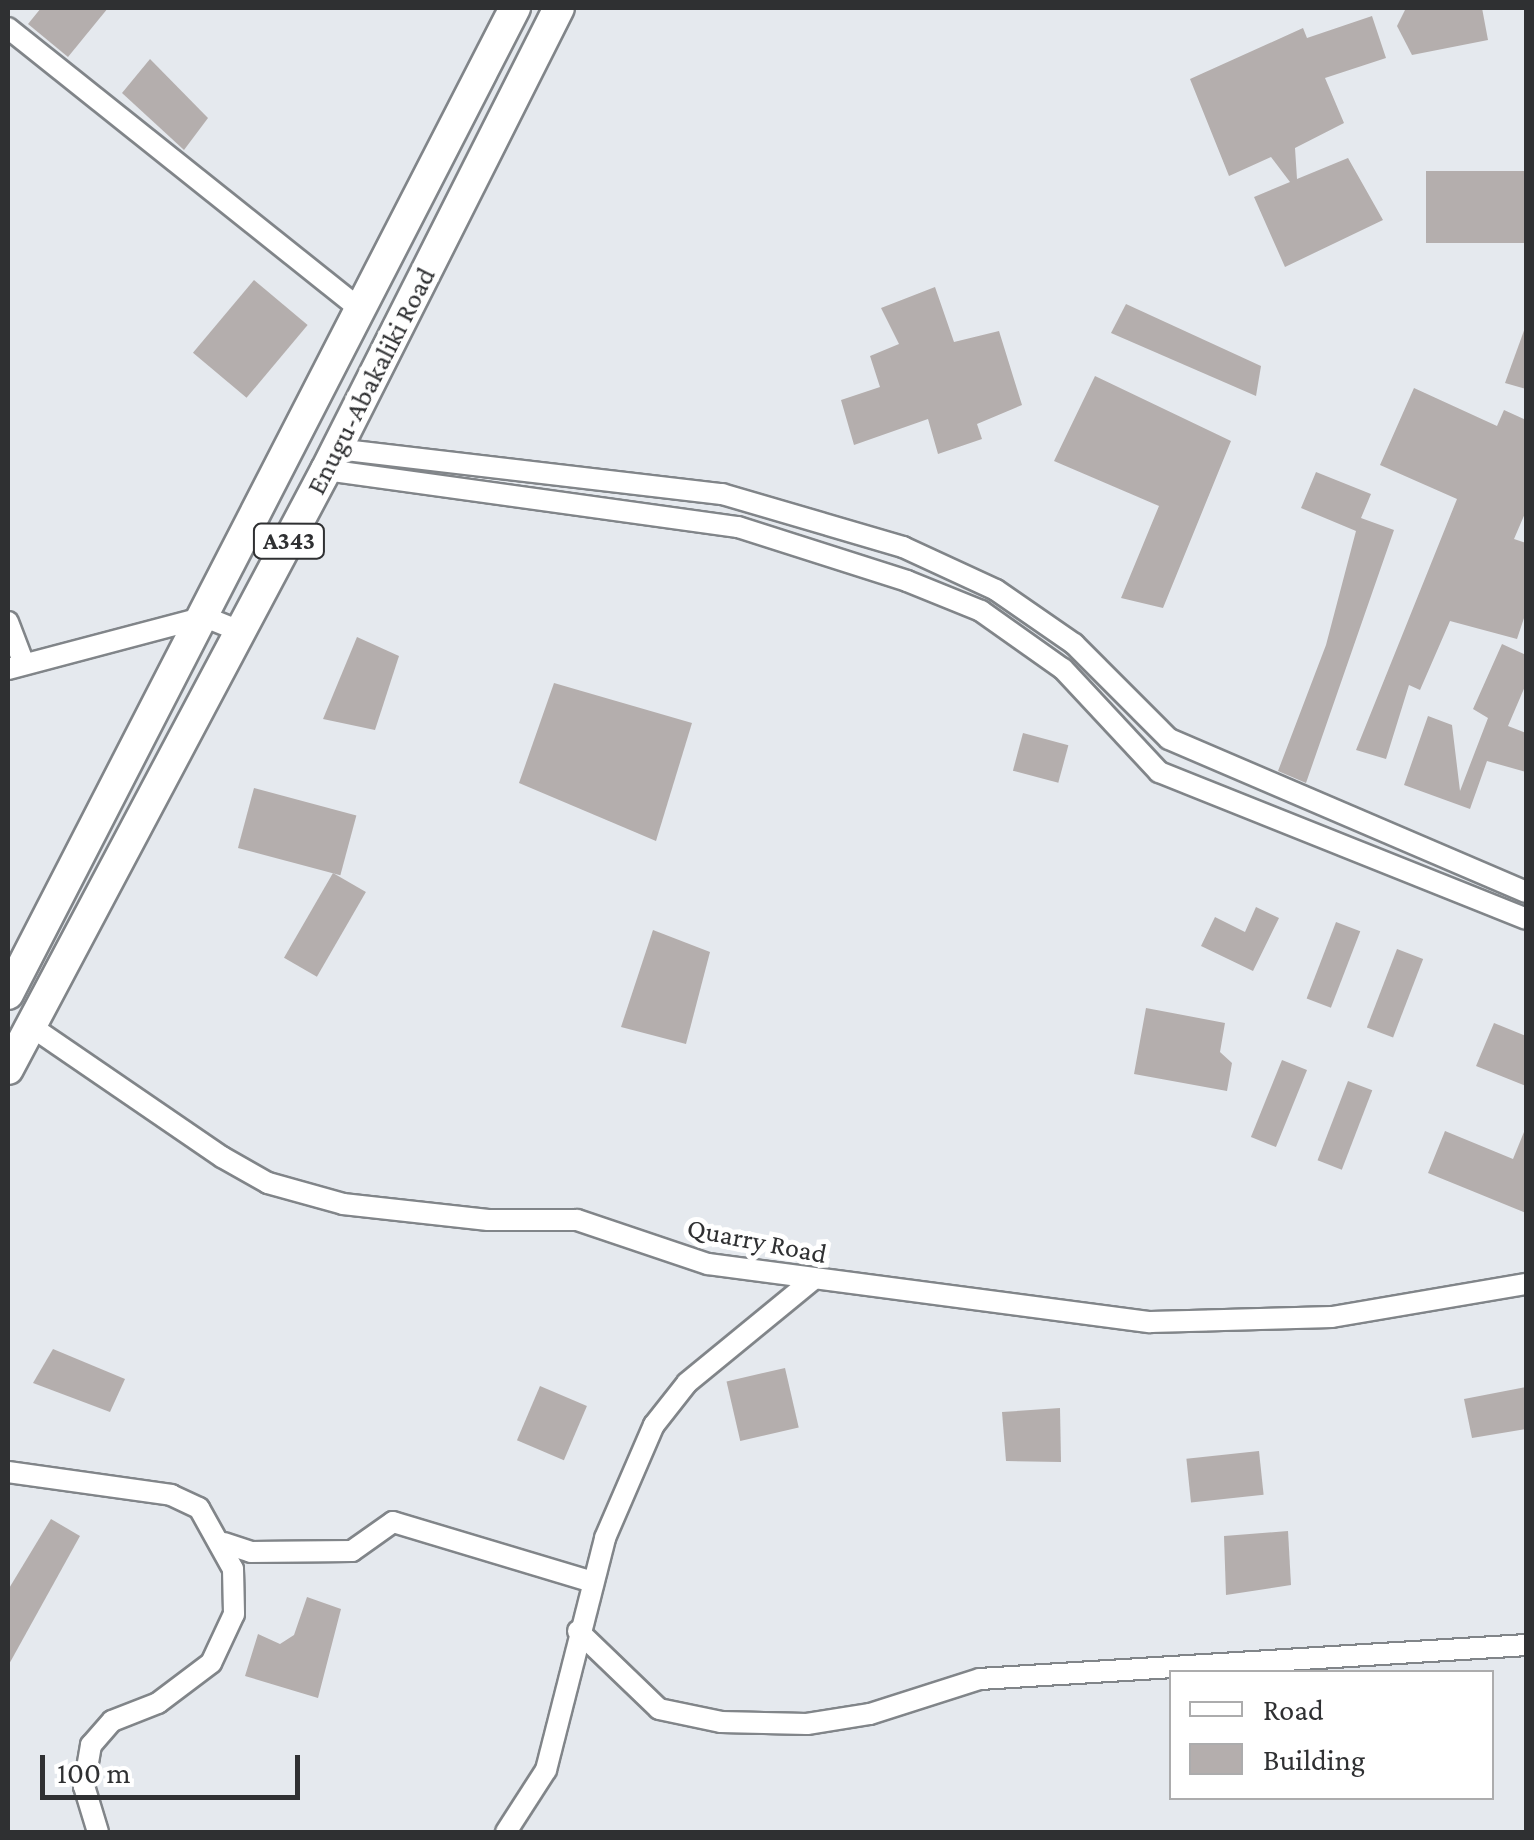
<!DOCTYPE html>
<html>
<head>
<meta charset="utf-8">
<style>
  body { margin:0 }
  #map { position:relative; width:1534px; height:1840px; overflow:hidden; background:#e5e9ee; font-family:"Crimson Pro",serif }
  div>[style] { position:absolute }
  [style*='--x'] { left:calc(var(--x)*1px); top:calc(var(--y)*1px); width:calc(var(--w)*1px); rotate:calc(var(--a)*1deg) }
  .building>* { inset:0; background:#b4aead; transform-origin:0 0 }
  .roads { filter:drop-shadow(2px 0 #818589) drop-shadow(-2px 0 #818589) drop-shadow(0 2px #818589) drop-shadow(0 -2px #818589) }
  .minor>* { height:20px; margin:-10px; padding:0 10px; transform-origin:10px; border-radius:10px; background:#fff }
  .highway>* { height:30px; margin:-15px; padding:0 15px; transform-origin:15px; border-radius:15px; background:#fff }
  span { translate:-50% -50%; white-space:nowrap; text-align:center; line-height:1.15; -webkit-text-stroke:10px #fff; paint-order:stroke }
  .shield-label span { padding:2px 8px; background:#fff; border:2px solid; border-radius:8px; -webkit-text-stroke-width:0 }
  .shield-label { font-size:25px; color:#2f3032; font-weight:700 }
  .street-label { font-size:28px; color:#2f3032 }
  .frame { position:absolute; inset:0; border:10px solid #2f3032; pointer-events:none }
  .legend { position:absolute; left:1169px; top:1670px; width:325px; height:130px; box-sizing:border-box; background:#fff; border:2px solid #acacad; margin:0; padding:12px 18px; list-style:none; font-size:30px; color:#2f3032 }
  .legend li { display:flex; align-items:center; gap:20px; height:50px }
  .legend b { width:50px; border:2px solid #acacad }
  .scale { position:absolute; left:40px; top:1755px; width:260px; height:45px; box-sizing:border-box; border:5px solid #2f3032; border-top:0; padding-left:12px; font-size:30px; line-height:35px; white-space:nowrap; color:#2f3032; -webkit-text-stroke:8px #fff; paint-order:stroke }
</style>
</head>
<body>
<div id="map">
  <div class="building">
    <div style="clip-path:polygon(41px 8px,108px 8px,68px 57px,28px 24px)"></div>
    <div style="clip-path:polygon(1406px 8px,1482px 8px,1488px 40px,1412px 55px,1397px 26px)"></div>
    <div style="clip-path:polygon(1372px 16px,1386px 58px,1325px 78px,1344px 123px,1295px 148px,1297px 179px,1348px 158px,1383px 220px,1285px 267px,1254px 197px,1290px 182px,1271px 157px,1229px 176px,1190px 79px,1303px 28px,1307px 38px)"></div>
    <div style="clip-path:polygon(150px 59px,208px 118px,184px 150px,122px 93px)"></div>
    <div style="left:1526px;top:171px;width:72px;height:100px;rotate:90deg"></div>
    <div style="left:254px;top:280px;width:70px;height:95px;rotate:40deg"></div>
    <div style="clip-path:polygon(935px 287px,954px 342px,999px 331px,1022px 405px,977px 424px,982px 439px,938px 454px,928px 419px,854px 445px,841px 400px,880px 387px,870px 356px,899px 344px,881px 308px)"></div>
    <div style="clip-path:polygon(1126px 304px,1261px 366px,1256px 396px,1111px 333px)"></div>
    <div style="clip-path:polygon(1526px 325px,1526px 389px,1505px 383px)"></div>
    <div style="clip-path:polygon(1095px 376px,1231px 441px,1163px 608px,1121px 598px,1159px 506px,1054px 461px)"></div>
    <div style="clip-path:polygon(1414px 388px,1497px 426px,1504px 410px,1526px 420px,1526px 511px,1514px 539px,1526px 543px,1526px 612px,1517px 639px,1450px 621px,1420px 690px,1409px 685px,1386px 759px,1356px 750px,1457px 499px,1380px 465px)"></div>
    <div style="clip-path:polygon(1316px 472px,1371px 494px,1361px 518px,1394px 530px,1306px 783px,1278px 771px,1326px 645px,1356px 531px,1301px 508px)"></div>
    <div style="clip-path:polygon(357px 637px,399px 656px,375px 730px,323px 719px)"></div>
    <div style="clip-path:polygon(1502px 644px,1526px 655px,1526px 684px,1508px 726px,1526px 733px,1526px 772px,1487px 761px,1470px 809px,1404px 785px,1428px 716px,1452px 725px,1460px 791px,1488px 718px,1473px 709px)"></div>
    <div style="clip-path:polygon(554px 683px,692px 723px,656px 841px,519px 783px)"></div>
    <div style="left:1023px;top:733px;width:47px;height:39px;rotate:15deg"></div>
    <div style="left:254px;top:788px;width:106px;height:62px;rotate:15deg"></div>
    <div style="left:333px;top:873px;width:38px;height:98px;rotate:30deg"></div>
    <div style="clip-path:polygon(1256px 907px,1279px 918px,1253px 971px,1201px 946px,1215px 917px,1245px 932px)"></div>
    <div style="left:1336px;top:922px;width:26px;height:82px;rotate:21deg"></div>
    <div style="clip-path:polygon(653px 930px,710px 952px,686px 1044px,621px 1027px)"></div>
    <div style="left:1397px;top:949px;width:28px;height:84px;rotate:21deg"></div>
    <div style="clip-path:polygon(1146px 1008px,1225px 1023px,1220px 1052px,1232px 1063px,1227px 1091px,1134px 1074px)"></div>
    <div style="clip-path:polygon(1494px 1023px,1526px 1036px,1526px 1086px,1476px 1066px)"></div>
    <div style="left:1282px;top:1060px;width:27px;height:83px;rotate:22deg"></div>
    <div style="left:1348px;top:1081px;width:26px;height:85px;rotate:21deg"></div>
    <div style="clip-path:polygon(1526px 1127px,1526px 1213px,1428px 1173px,1445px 1131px,1513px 1159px)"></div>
    <div style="clip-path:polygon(53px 1349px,125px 1379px,110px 1412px,33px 1383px)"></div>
    <div style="left:785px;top:1368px;width:61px;height:60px;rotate:77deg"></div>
    <div style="left:540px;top:1386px;width:51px;height:59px;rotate:23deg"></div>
    <div style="clip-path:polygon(1526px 1387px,1526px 1429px,1472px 1438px,1464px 1399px)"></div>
    <div style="clip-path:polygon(1060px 1408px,1061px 1462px,1006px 1461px,1002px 1412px)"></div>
    <div style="left:1259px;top:1451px;width:44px;height:73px;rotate:84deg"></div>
    <div style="clip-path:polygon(51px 1519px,80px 1536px,8px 1666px,8px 1590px)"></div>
    <div style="clip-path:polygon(1288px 1531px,1291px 1585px,1226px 1595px,1224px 1536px)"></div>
    <div style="clip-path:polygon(307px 1597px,341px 1609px,318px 1698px,245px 1676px,258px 1634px,280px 1644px,294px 1635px)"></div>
  </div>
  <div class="roads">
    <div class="minor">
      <div style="--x:8;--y:28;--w:449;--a:38.6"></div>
      <div style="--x:337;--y:449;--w:388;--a:6.7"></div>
      <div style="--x:722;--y:494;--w:189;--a:16.3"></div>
      <div style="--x:903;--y:547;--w:102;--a:24.8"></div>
      <div style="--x:996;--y:590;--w:95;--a:34.7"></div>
      <div style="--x:1074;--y:644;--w:134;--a:45"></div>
      <div style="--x:1169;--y:739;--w:388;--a:23.2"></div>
      <div style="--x:326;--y:470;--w:416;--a:7.9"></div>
      <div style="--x:738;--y:527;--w:177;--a:17.7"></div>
      <div style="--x:907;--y:581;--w:80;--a:22.1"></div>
      <div style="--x:981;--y:611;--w:100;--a:35.3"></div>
      <div style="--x:1063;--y:669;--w:141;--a:47"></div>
      <div style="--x:1159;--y:772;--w:395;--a:21.8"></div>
      <div style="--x:8;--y:622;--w:45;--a:69.1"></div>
      <div style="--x:8;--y:669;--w:204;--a:-14.8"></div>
      <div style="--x:205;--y:617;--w:40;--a:22"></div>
      <div style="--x:29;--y:1025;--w:234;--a:34.4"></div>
      <div style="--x:222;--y:1157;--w:53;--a:29.5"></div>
      <div style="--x:268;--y:1183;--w:78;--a:15.6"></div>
      <div style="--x:343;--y:1204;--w:146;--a:6.3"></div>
      <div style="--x:488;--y:1220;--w:89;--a:0"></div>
      <div style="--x:577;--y:1220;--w:138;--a:18.6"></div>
      <div style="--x:708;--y:1264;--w:446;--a:7.5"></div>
      <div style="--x:1150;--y:1322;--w:182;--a:-1.6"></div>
      <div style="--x:1332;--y:1317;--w:197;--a:-9.7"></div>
      <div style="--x:8;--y:1472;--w:165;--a:8"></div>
      <div style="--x:171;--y:1495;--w:31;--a:25"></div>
      <div style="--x:199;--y:1508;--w:70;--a:60.9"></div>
      <div style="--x:233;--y:1569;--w:45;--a:88.7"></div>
      <div style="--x:234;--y:1614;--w:54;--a:115.1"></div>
      <div style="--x:211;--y:1663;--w:66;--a:143"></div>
      <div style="--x:158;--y:1703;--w:49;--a:158.6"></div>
      <div style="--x:112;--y:1721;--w:32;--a:131"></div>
      <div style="--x:91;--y:1745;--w:42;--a:99.7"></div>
      <div style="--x:84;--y:1786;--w:48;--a:73.1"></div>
      <div style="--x:224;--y:1543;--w:28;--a:18"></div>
      <div style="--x:251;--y:1552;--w:101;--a:-0.6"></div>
      <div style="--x:352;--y:1551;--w:50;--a:-35.3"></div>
      <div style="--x:393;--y:1522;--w:209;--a:16.7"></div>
      <div style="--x:578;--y:1631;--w:112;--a:43.9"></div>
      <div style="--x:659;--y:1709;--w:63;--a:11.8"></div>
      <div style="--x:721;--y:1722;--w:86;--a:1.3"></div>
      <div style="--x:807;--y:1724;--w:64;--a:-9"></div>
      <div style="--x:870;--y:1714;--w:115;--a:-17.7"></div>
      <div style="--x:980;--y:1679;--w:547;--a:-3.56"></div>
      <div style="--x:506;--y:1832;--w:74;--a:-57.2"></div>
      <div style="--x:546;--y:1770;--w:239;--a:-75.7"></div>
      <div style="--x:605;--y:1538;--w:123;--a:-66.6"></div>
      <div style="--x:654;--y:1425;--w:53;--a:-51.8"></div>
      <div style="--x:687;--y:1383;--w:161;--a:-39.4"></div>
    </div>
    <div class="highway">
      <div style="--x:8;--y:994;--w:1109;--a:-62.79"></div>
      <div style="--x:8;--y:1069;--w:678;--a:-62.04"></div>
      <div style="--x:326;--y:470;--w:517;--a:-63.24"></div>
    </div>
  </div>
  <div class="shield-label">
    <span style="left:289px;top:541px">A343</span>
  </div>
  <div class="street-label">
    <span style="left:371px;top:381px;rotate:-63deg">Enugu-Abakaliki Road</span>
    <span style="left:757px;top:1241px;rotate:11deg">Quarry Road</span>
  </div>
  <div class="frame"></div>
  <ul class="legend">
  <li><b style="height:12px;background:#fff"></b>Road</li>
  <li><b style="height:28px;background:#b4aead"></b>Building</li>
  </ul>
  <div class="scale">100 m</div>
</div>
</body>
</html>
